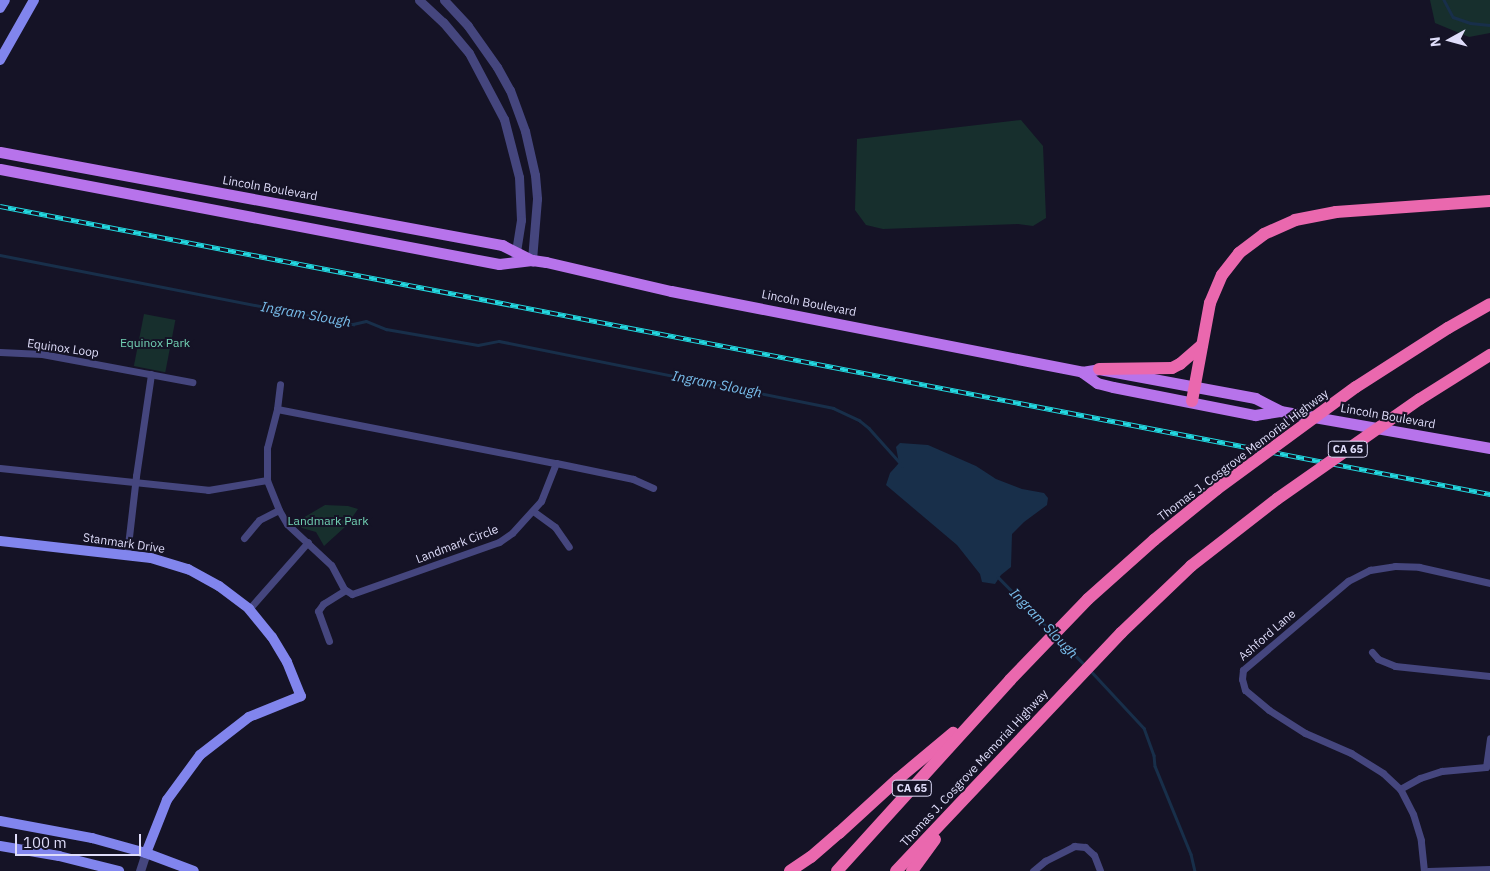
<!DOCTYPE html>
<html>
<head>
<meta charset="utf-8">
<style>
  body { margin:0 }
  #map { position:relative; width:1490px; height:871px; overflow:hidden; background:#151326; font-family:"IBM Plex Sans",sans-serif }
  div>[style] { position:absolute }
  [style*='--x'] { left:calc(var(--x)*1px); top:calc(var(--y)*1px); width:calc(var(--w)*1px); rotate:calc(var(--a)*1deg) }
  .green>* { inset:0; background:#172f2d; transform-origin:0 0 }
  .water>* { inset:0; background:#182f4a }
  .stream>* { height:2.5px; margin:-1.25px; padding:0 1.25px; transform-origin:1.25px; border-radius:1.25px; background:#182f4a }
  .minor>* { height:7px; margin:-3.5px; padding:0 3.5px; transform-origin:3.5px; border-radius:3.5px; background:#45467e }
  .tertiary>* { height:9px; margin:-4.5px; padding:0 4.5px; transform-origin:4.5px; border-radius:4.5px; background:#45467e }
  .secondary>* { height:10px; margin:-5px; padding:0 5px; transform-origin:5px; border-radius:5px; background:#8185ed }
  .primary>* { height:11px; margin:-5.5px; padding:0 5.5px; transform-origin:5.5px; border-radius:5.5px; background:#b773eb }
  .motorway>* { height:12px; margin:-6px; padding:0 6px; transform-origin:6px; border-radius:6px; background:#ea68ae }
  .rail>* { height:4.5px; margin-top:-2.25px; transform-origin:0; background:repeating-linear-gradient(90deg,#151326 0 8px,#23d8e0 0 16px); box-sizing:border-box; border-block:1px solid #23d8e0 }
  .motorway-bridge>* { height:12px; margin:-6px; padding:0 6px; transform-origin:6px; border-radius:6px; background:#ea68ae }
  span { translate:-50% -50%; white-space:nowrap; text-align:center; line-height:1.15; -webkit-text-stroke:4px #151326; paint-order:stroke }
  .shield-label span { padding:1px 4px; background:#151326; border:1px solid; border-radius:4px; -webkit-text-stroke-width:0 }
  .shield-label { font-size:11px; color:#dfddfa; font-weight:700 }
  .street-label { font-size:12px; color:#dfddfa }
  .park-label { font-size:12px; color:#72d1b4 }
  .water-label { font-size:14px; color:#79beec; font-style:italic }
  .north { position:absolute; left:1425px; top:15px; width:50px; height:50px; -webkit-text-stroke:4px #151326; paint-order:stroke; rotate:263deg; font-size:14px; font-weight:700; line-height:20px; text-align:center; color:#dfddfa }
  .north::after { content:''; display:block; margin:auto; width:18px; height:22px; background:#dfddfa; clip-path:polygon(50% 0,100% 100%,50% 72%,0 100%) }
  .scale { position:absolute; left:15px; top:834px; width:126px; height:22px; box-sizing:border-box; border:2px solid #dfddfa; border-top:0; padding-left:6px; font-size:15px; line-height:18px; white-space:nowrap; color:#dfddfa; -webkit-text-stroke:4px #151326; paint-order:stroke }
</style>
</head>
<body>
<div id="map">
  <div class="green">
    <div style="clip-path:polygon(1430px 0,1490px 0,1490px 33px,1469px 37px,1435px 23px)"></div>
    <div style="clip-path:polygon(1021px 120px,1043px 146px,1046px 218px,1033px 226px,1018px 224px,883px 229px,866px 225px,855px 210px,857px 139px)"></div>
    <div style="left:144px;top:314px;width:32px;height:53px;rotate:11deg"></div>
    <div style="clip-path:polygon(325px 505px,348px 506px,358px 509px,346px 526px,324px 546px,316px 532px,302px 528px,296px 522px)"></div>
  </div>
  <div class="water">
    <div style="clip-path:polygon(900px 443px,928px 445px,976px 466px,996px 479px,1022px 489px,1044px 493px,1048px 498px,1047px 505px,1024px 522px,1012px 534px,1011px 567px,1001px 575px,995px 584px,982px 582px,980px 574px,957px 545px,886px 485px,890px 473px,899px 463px,896px 447px)"></div>
  </div>
  <div class="stream">
    <div style="--x:1444;--y:0;--w:19;--a:62"></div>
    <div style="--x:1453;--y:17;--w:18;--a:19"></div>
    <div style="--x:1470;--y:23;--w:20;--a:6"></div>
    <div style="--x:0;--y:255;--w:360;--a:11.1"></div>
    <div style="--x:353;--y:324;--w:13;--a:-13"></div>
    <div style="--x:366;--y:321;--w:22;--a:22"></div>
    <div style="--x:386;--y:329;--w:93;--a:9.9"></div>
    <div style="--x:478;--y:345;--w:21;--a:-11"></div>
    <div style="--x:499;--y:341;--w:341;--a:11.3"></div>
    <div style="--x:833;--y:408;--w:29;--a:25"></div>
    <div style="--x:859;--y:420;--w:13;--a:39"></div>
    <div style="--x:869;--y:428;--w:50;--a:48.3"></div>
    <div style="--x:998;--y:577;--w:77;--a:45.5"></div>
    <div style="--x:1058;--y:638;--w:40;--a:45"></div>
    <div style="--x:1091;--y:671;--w:78;--a:47.1"></div>
    <div style="--x:1144;--y:728;--w:29;--a:70"></div>
    <div style="--x:1154;--y:755;--w:11;--a:85"></div>
    <div style="--x:1155;--y:766;--w:95;--a:67.8"></div>
    <div style="--x:1191;--y:854;--w:17;--a:77"></div>
  </div>
  <div class="minor">
    <div style="--x:0;--y:352;--w:42;--a:2.7"></div>
    <div style="--x:42;--y:354;--w:153;--a:10.6"></div>
    <div style="--x:277;--y:409;--w:25;--a:-83"></div>
    <div style="--x:556;--y:463;--w:41;--a:111.5"></div>
    <div style="--x:541;--y:501;--w:43;--a:132.2"></div>
    <div style="--x:512;--y:533;--w:16;--a:145"></div>
    <div style="--x:499;--y:542;--w:156;--a:160.5"></div>
    <div style="--x:352;--y:594;--w:9;--a:-148"></div>
    <div style="--x:344;--y:589;--w:27;--a:-118"></div>
    <div style="--x:331;--y:565;--w:60;--a:-137"></div>
    <div style="--x:287;--y:524;--w:16;--a:-120"></div>
    <div style="--x:279;--y:510;--w:32;--a:-112"></div>
    <div style="--x:267;--y:480;--w:32;--a:-90"></div>
    <div style="--x:267;--y:448;--w:40;--a:-75.6"></div>
    <div style="--x:277;--y:409;--w:284;--a:11"></div>
    <div style="--x:556;--y:463;--w:79;--a:11.7"></div>
    <div style="--x:633;--y:479;--w:22;--a:24"></div>
    <div style="--x:0;--y:468;--w:209;--a:6"></div>
    <div style="--x:208;--y:490;--w:60;--a:-9.6"></div>
    <div style="--x:533;--y:511;--w:27;--a:36"></div>
    <div style="--x:555;--y:527;--w:24;--a:55"></div>
    <div style="--x:244;--y:538;--w:23;--a:-50"></div>
    <div style="--x:259;--y:520;--w:22;--a:-27"></div>
    <div style="--x:127;--y:554;--w:79;--a:-83.4"></div>
    <div style="--x:136;--y:476;--w:103;--a:-81.6"></div>
    <div style="--x:249;--y:609;--w:89;--a:-48.6"></div>
    <div style="--x:329;--y:641;--w:32;--a:-110"></div>
    <div style="--x:318;--y:611;--w:9;--a:-54"></div>
    <div style="--x:323;--y:604;--w:26;--a:-32"></div>
    <div style="--x:1372;--y:652;--w:9;--a:49"></div>
    <div style="--x:1378;--y:659;--w:18;--a:22"></div>
    <div style="--x:1395;--y:666;--w:96;--a:6"></div>
    <div style="--x:1400;--y:789;--w:23;--a:-29"></div>
    <div style="--x:1420;--y:778;--w:23;--a:-18"></div>
    <div style="--x:1442;--y:771;--w:44;--a:-5.2"></div>
    <div style="--x:1486;--y:767;--w:29;--a:-82"></div>
    <div style="--x:1033;--y:871;--w:16;--a:-40"></div>
    <div style="--x:1045;--y:861;--w:33;--a:-27"></div>
    <div style="--x:1074;--y:846;--w:11;--a:5"></div>
    <div style="--x:1085;--y:847;--w:12;--a:42"></div>
    <div style="--x:1094;--y:855;--w:17;--a:69"></div>
    <div style="--x:1424;--y:871;--w:31;--a:-96"></div>
    <div style="--x:1421;--y:840;--w:27;--a:-107"></div>
    <div style="--x:1413;--y:814;--w:28;--a:-117"></div>
    <div style="--x:1400;--y:789;--w:23;--a:-137"></div>
    <div style="--x:1383;--y:773;--w:38;--a:-148"></div>
    <div style="--x:1351;--y:753;--w:50;--a:-156.5"></div>
    <div style="--x:1305;--y:733;--w:43;--a:-147.4"></div>
    <div style="--x:1269;--y:710;--w:31;--a:-140"></div>
    <div style="--x:1245;--y:690;--w:11;--a:-105"></div>
    <div style="--x:1242;--y:679;--w:9;--a:-84"></div>
    <div style="--x:1243;--y:670;--w:138;--a:-40.3"></div>
    <div style="--x:1348;--y:581;--w:25;--a:-27"></div>
    <div style="--x:1370;--y:570;--w:25;--a:-9"></div>
    <div style="--x:1395;--y:566;--w:24;--a:2"></div>
    <div style="--x:1419;--y:567;--w:73;--a:12.7"></div>
    <div style="--x:1428;--y:871;--w:62;--a:-1.8"></div>
  </div>
  <div class="tertiary">
    <div style="--x:419;--y:0;--w:33;--a:43"></div>
    <div style="--x:443;--y:22;--w:40;--a:50"></div>
    <div style="--x:469;--y:53;--w:75;--a:62.1"></div>
    <div style="--x:504;--y:119;--w:60;--a:75.5"></div>
    <div style="--x:519;--y:177;--w:43;--a:87.3"></div>
    <div style="--x:521;--y:220;--w:36;--a:99"></div>
    <div style="--x:444;--y:0;--w:35;--a:47"></div>
    <div style="--x:468;--y:26;--w:50;--a:54.7"></div>
    <div style="--x:497;--y:67;--w:26;--a:61"></div>
    <div style="--x:510;--y:90;--w:44;--a:69.9"></div>
    <div style="--x:525;--y:131;--w:45;--a:77.2"></div>
    <div style="--x:535;--y:175;--w:24;--a:85"></div>
    <div style="--x:537;--y:199;--w:61;--a:94.7"></div>
    <div style="--x:140;--y:871;--w:19;--a:-72"></div>
  </div>
  <div class="secondary">
    <div style="--x:0;--y:8;--w:9;--a:-58"></div>
    <div style="--x:0;--y:60;--w:69;--a:-60.5"></div>
    <div style="--x:0;--y:541;--w:152;--a:6.4"></div>
    <div style="--x:151;--y:558;--w:39;--a:17"></div>
    <div style="--x:188;--y:569;--w:35;--a:29"></div>
    <div style="--x:219;--y:586;--w:38;--a:37"></div>
    <div style="--x:249;--y:609;--w:36;--a:51"></div>
    <div style="--x:272;--y:637;--w:29;--a:59"></div>
    <div style="--x:287;--y:662;--w:37;--a:68"></div>
    <div style="--x:301;--y:696;--w:56;--a:158"></div>
    <div style="--x:249;--y:717;--w:62;--a:142.2"></div>
    <div style="--x:200;--y:755;--w:56;--a:126.3"></div>
    <div style="--x:167;--y:800;--w:57;--a:111.6"></div>
    <div style="--x:0;--y:821;--w:94;--a:10.5"></div>
    <div style="--x:92;--y:838;--w:56;--a:15.5"></div>
    <div style="--x:146;--y:853;--w:51;--a:20.6"></div>
    <div style="--x:0;--y:846;--w:60;--a:9.6"></div>
    <div style="--x:59;--y:856;--w:62;--a:14"></div>
  </div>
  <div class="primary">
    <div style="--x:0;--y:152;--w:511;--a:10.5"></div>
    <div style="--x:502;--y:245;--w:34;--a:27"></div>
    <div style="--x:0;--y:169;--w:508;--a:10.78"></div>
    <div style="--x:499;--y:264;--w:33;--a:-7"></div>
    <div style="--x:532;--y:260;--w:14;--a:8"></div>
    <div style="--x:546;--y:262;--w:128;--a:13.1"></div>
    <div style="--x:671;--y:291;--w:419;--a:11.1"></div>
    <div style="--x:1082;--y:372;--w:17;--a:-10"></div>
    <div style="--x:1099;--y:369;--w:159;--a:10.5"></div>
    <div style="--x:1255;--y:398;--w:28;--a:27"></div>
    <div style="--x:1280;--y:411;--w:213;--a:10"></div>
    <div style="--x:1082;--y:372;--w:19;--a:36"></div>
    <div style="--x:1097;--y:383;--w:16;--a:14"></div>
    <div style="--x:1113;--y:387;--w:145;--a:11.2"></div>
    <div style="--x:1255;--y:415;--w:25;--a:-9"></div>
  </div>
  <div class="motorway">
    <div style="--x:1099;--y:369;--w:73;--a:-0.8"></div>
    <div style="--x:1172;--y:368;--w:9;--a:-27"></div>
    <div style="--x:1180;--y:364;--w:29;--a:-41"></div>
    <div style="--x:1356;--y:387;--w:109;--a:-32.7"></div>
    <div style="--x:1448;--y:328;--w:48;--a:-29.7"></div>
    <div style="--x:1420;--y:399;--w:83;--a:-32.2"></div>
    <div style="--x:1192;--y:401;--w:100;--a:-79.6"></div>
    <div style="--x:1210;--y:303;--w:30;--a:-67"></div>
    <div style="--x:1222;--y:275;--w:28;--a:-52"></div>
    <div style="--x:1239;--y:253;--w:31;--a:-37"></div>
    <div style="--x:1264;--y:234;--w:34;--a:-24"></div>
    <div style="--x:1295;--y:220;--w:42;--a:-11"></div>
    <div style="--x:1336;--y:212;--w:154;--a:-4.1"></div>
    <div style="--x:790;--y:871;--w:25;--a:-34"></div>
    <div style="--x:811;--y:857;--w:37;--a:-41"></div>
    <div style="--x:839;--y:833;--w:80;--a:-42.5"></div>
    <div style="--x:898;--y:779;--w:72;--a:-39.9"></div>
    <div style="--x:837;--y:871;--w:258;--a:-47.8"></div>
    <div style="--x:1010;--y:680;--w:112;--a:-46.1"></div>
    <div style="--x:1088;--y:599;--w:89;--a:-41.8"></div>
    <div style="--x:1154;--y:540;--w:81;--a:-39"></div>
    <div style="--x:896;--y:871;--w:328;--a:-46.6"></div>
    <div style="--x:1121;--y:633;--w:97;--a:-43.7"></div>
    <div style="--x:1191;--y:566;--w:109;--a:-37.9"></div>
    <div style="--x:912;--y:871;--w:39;--a:-54"></div>
  </div>
  <div class="rail">
    <div style="--x:0;--y:206;--w:1518;--a:10.94"></div>
  </div>
  <div class="motorway-bridge">
    <div style="--x:1217;--y:489;--w:172;--a:-36.3"></div>
    <div style="--x:1277;--y:499;--w:174;--a:-35"></div>
  </div>
  <div class="shield-label">
    <span style="left:1348px;top:449px">CA 65</span>
    <span style="left:912px;top:788px">CA 65</span>
  </div>
  <div class="street-label">
    <span style="left:270px;top:188px;rotate:10deg">Lincoln Boulevard</span>
    <span style="left:809px;top:303px;rotate:11deg">Lincoln Boulevard</span>
    <span style="left:63px;top:348px;rotate:8deg">Equinox Loop</span>
    <span style="left:1388px;top:416px;rotate:10deg">Lincoln Boulevard</span>
    <span style="left:1243px;top:455px;rotate:-37deg">Thomas J. Cosgrove Memorial Highway</span>
    <span style="left:124px;top:543px;rotate:8deg">Stanmark Drive</span>
    <span style="left:457px;top:544px;rotate:-21deg">Landmark Circle</span>
    <span style="left:1267px;top:635px;rotate:-41deg">Ashford Lane</span>
    <span style="left:974px;top:768px;rotate:-47deg">Thomas J. Cosgrove Memorial Highway</span>
  </div>
  <div class="park-label">
    <span style="left:155px;top:343px">Equinox Park</span>
    <span style="left:328px;top:521px">Landmark Park</span>
  </div>
  <div class="water-label">
    <span style="left:306px;top:314px;rotate:10deg">Ingram Slough</span>
    <span style="left:717px;top:384px;rotate:11deg">Ingram Slough</span>
    <span style="left:1044px;top:623px;rotate:46deg">Ingram Slough</span>
  </div>
  <div class="north">N</div>
  <div class="scale">100 m</div>
</div>
</body>
</html>
